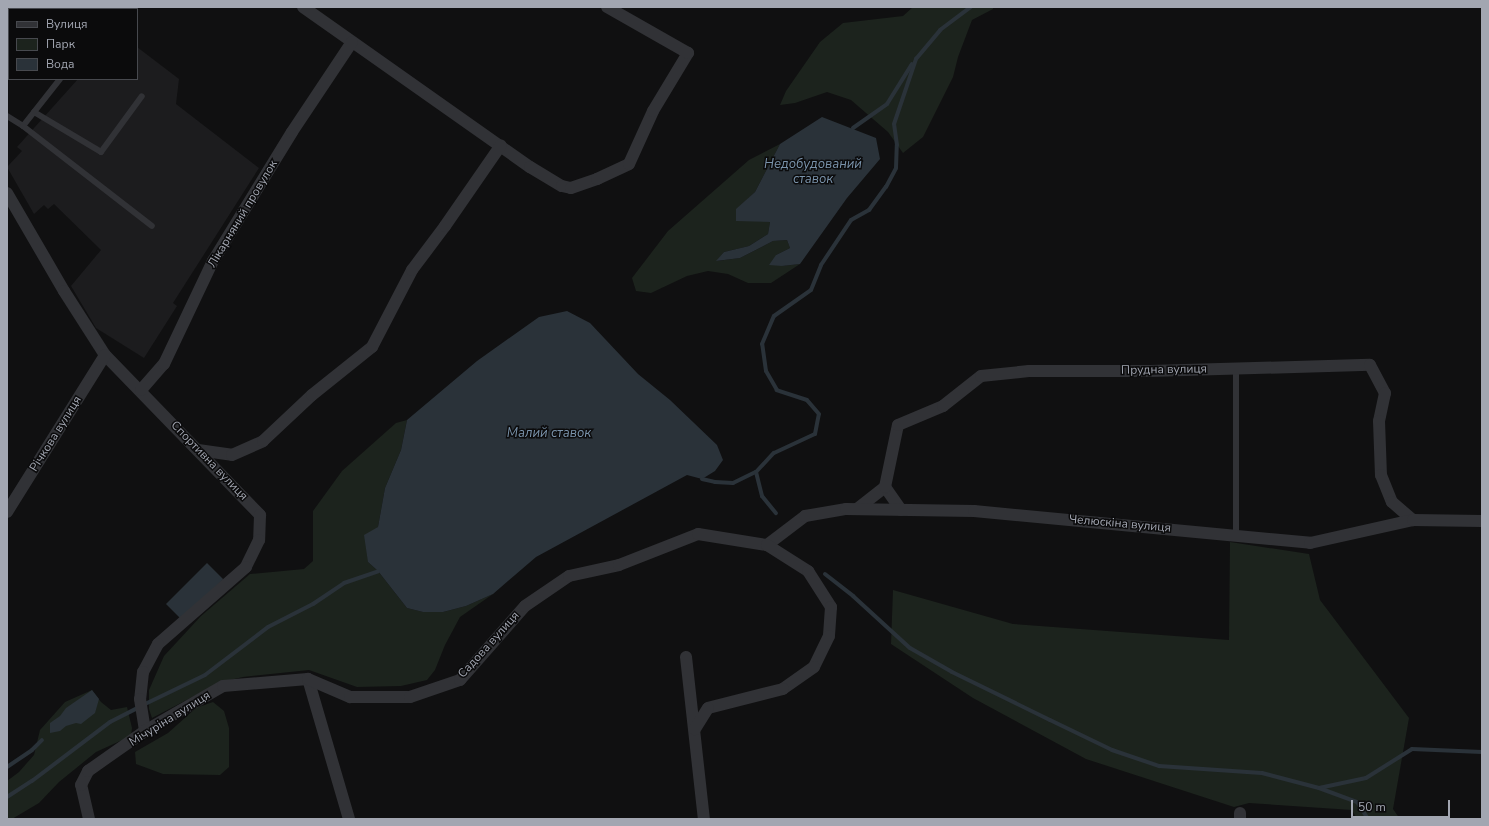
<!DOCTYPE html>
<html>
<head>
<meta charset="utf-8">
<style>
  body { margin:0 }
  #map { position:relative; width:1489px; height:826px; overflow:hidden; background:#101011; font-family:"Nunito Sans",sans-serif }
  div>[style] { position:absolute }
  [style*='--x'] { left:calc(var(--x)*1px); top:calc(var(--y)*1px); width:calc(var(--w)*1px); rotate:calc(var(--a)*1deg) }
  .built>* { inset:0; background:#1c1c1e }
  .green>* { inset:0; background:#1c231d }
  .water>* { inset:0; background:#2a3239; transform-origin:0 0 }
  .stream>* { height:4px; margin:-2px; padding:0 2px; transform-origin:2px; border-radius:2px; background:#2a3239 }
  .service>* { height:6px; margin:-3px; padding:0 3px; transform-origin:3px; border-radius:3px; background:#313236 }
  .minor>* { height:12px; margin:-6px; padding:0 6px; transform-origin:6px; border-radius:6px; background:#313236 }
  span { translate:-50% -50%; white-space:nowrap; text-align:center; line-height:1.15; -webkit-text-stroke:3px #0b0b0c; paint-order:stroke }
  .street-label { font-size:12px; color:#a2a6b1 }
  .water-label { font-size:13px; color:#7a93ab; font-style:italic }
  .frame { position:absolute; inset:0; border:8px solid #a2a6b1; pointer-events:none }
  .legend { position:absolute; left:8px; top:8px; width:130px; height:72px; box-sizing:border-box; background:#0b0b0c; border:1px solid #47494e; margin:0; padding:5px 7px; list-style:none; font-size:12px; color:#a2a6b1 }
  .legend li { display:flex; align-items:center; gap:8px; height:20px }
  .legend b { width:20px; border:1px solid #47494e }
  .scale { position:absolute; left:1351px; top:800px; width:99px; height:18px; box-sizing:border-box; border:2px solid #a2a6b1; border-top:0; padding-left:5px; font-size:12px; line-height:14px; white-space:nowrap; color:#a2a6b1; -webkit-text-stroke:3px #0b0b0c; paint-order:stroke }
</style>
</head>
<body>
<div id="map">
  <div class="built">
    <div style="clip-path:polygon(137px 47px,179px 79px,176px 104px,259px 168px,173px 303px,177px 306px,144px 358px,96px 328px,71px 286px,101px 250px,54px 204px,48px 209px,44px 205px,34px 214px,7px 167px,22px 151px,17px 147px,78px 79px,137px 79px)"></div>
  </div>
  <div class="green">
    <div style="clip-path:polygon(913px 7px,993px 7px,993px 9px,972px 20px,958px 57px,953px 77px,923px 137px,903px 153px,888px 132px,851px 100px,827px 92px,795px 103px,780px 105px,786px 91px,820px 42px,843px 23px,903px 16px)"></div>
    <div style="clip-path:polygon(780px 144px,755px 192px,736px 210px,757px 220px,770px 222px,768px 234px,749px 246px,724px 252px,717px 261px,740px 258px,773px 241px,787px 240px,790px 248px,776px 255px,782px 266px,800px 264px,771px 283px,748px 283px,728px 274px,708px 271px,687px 276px,651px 293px,636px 291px,632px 278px,668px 231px,749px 160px)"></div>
    <div style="clip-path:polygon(407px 420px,401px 450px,385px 488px,378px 527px,368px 562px,378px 571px,407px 608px,423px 612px,443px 612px,466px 606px,493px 594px,460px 617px,445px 645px,435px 670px,427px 680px,401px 686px,357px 687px,309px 670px,243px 677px,221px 682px,152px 718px,149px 709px,149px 690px,164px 656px,201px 616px,250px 574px,304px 569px,313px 561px,313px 511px,342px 471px,396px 423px)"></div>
    <div style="clip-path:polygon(1230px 542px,1309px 554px,1320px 600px,1409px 718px,1393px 809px,1400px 819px,1357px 819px,1352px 810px,1249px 803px,1234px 807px,1086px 759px,973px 698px,891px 644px,893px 590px,1013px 624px,1229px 640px)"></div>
    <div style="clip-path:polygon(92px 690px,101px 702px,111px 710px,127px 707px,132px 728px,131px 736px,96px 752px,59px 782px,39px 803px,12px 819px,7px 819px,7px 781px,19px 772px,34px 755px,40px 730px,65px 702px)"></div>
    <div style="clip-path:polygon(213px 702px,224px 711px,229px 728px,229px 767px,220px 775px,163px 774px,136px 764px,135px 752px,168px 733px,196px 708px)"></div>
  </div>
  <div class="water">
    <div style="clip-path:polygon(822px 117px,876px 138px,880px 159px,847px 198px,800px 264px,782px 266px,769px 265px,776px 255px,790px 248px,787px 240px,773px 241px,740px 258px,716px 261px,724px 252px,749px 246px,768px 234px,770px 222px,736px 221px,736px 209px,755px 192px,780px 144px)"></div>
    <div style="clip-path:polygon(567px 311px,590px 323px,638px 374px,670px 400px,717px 445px,723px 460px,715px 471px,702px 479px,687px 475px,536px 557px,493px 594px,466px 606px,443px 612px,423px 612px,407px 608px,378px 571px,368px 562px,364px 535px,378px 527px,385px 488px,401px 450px,407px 420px,477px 361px,539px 317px)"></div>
    <div style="left:207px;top:563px;width:23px;height:58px;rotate:45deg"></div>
    <div style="clip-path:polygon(92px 690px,99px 699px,95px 713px,81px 724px,76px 723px,66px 726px,60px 731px,50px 733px,50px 723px,60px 716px,66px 708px)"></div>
  </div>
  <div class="stream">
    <div style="--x:853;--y:128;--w:42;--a:-35.2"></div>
    <div style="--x:887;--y:104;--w:47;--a:-58"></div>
    <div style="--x:756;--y:472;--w:25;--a:76"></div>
    <div style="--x:762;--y:496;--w:22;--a:51"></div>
    <div style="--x:702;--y:479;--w:13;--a:13"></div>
    <div style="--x:715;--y:482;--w:18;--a:3"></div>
    <div style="--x:733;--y:483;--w:25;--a:-26"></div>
    <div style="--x:756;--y:472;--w:26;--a:-47"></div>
    <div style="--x:774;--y:453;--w:45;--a:-24.9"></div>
    <div style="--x:815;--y:434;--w:20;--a:-79"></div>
    <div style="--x:819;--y:414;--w:18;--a:-131"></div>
    <div style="--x:807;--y:400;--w:32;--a:-162"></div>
    <div style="--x:777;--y:390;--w:22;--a:-120"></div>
    <div style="--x:766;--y:371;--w:27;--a:-98"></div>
    <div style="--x:762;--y:344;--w:30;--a:-67"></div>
    <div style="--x:774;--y:316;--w:45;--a:-35.1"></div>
    <div style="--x:811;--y:290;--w:27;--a:-68"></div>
    <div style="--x:821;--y:265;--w:54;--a:-56.3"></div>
    <div style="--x:851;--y:220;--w:21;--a:-29"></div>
    <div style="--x:869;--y:210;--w:29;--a:-54"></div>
    <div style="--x:886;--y:187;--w:21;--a:-62"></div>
    <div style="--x:896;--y:168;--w:23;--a:-88"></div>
    <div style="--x:897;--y:145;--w:21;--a:-98"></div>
    <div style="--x:894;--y:124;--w:69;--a:-71.3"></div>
    <div style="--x:916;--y:59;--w:38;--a:-50"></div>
    <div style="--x:940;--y:30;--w:39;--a:-37"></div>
    <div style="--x:825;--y:574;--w:36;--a:38"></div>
    <div style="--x:853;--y:596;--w:77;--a:42.4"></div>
    <div style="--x:910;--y:648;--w:48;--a:29.7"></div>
    <div style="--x:952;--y:672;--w:109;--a:26.1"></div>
    <div style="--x:1050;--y:720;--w:69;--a:25.8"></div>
    <div style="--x:1112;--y:750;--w:50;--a:18.8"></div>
    <div style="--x:1159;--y:766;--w:103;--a:3.9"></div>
    <div style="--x:1262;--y:773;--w:59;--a:14.7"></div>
    <div style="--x:1319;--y:788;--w:48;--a:-12"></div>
    <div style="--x:1366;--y:778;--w:54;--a:-32.2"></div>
    <div style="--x:1412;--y:749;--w:70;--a:2.5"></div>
    <div style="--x:143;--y:705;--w:69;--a:-25.8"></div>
    <div style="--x:205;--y:675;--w:79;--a:-37.3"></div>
    <div style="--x:268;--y:627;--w:51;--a:-27.1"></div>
    <div style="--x:313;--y:604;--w:37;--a:-34"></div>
    <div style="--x:344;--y:583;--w:36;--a:-19"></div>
    <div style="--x:7;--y:767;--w:30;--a:-34"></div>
    <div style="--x:32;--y:750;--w:14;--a:-45"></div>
    <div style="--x:1319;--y:788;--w:40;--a:20.2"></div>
    <div style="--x:1357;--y:802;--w:20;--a:57"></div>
    <div style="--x:7;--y:797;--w:30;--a:-33"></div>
    <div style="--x:32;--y:781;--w:98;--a:-37.1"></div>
    <div style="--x:110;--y:722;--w:30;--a:-27"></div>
  </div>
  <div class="service">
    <div style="--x:113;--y:9;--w:3;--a:-45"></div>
    <div style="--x:34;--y:112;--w:78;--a:30.8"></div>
    <div style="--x:101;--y:152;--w:69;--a:-53.8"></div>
    <div style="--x:7;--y:116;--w:19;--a:32"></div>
    <div style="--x:23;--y:126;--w:60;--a:-51.8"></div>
    <div style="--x:23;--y:126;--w:163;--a:37.8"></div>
    <div style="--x:1236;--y:369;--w:167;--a:90"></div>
  </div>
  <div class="minor">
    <div style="--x:303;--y:7;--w:278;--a:35.2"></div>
    <div style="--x:530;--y:167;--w:37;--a:31"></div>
    <div style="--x:562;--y:186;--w:9;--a:13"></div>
    <div style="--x:571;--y:188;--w:28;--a:-19"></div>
    <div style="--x:597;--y:179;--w:35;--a:-25"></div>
    <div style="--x:629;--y:164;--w:58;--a:-65.6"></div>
    <div style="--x:653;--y:111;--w:68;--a:-58.9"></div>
    <div style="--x:688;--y:53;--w:93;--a:-150.4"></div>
    <div style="--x:7;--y:193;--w:113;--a:59.8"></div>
    <div style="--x:64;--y:291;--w:76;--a:57.4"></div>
    <div style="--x:105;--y:355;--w:223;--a:45.9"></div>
    <div style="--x:260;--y:515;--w:25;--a:92"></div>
    <div style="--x:259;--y:540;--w:30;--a:116"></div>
    <div style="--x:246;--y:567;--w:117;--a:138.8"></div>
    <div style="--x:158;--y:644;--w:32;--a:118"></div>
    <div style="--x:143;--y:672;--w:27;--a:96"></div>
    <div style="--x:140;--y:699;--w:32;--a:81"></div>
    <div style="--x:141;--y:390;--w:35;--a:-49"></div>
    <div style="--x:164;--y:364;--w:114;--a:-64.6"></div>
    <div style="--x:213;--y:261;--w:151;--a:-58.5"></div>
    <div style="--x:292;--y:132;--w:108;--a:-56.3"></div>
    <div style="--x:198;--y:450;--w:34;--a:8"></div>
    <div style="--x:232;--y:455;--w:34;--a:-24"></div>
    <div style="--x:263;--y:441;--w:67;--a:-43.2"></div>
    <div style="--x:312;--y:395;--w:77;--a:-38.7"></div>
    <div style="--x:372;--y:347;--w:87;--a:-62.5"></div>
    <div style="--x:412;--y:270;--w:55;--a:-53.1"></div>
    <div style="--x:445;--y:226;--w:98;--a:-55.3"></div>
    <div style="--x:885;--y:487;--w:28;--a:55"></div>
    <div style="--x:857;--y:509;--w:36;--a:-38"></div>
    <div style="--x:885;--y:487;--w:63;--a:-78.2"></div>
    <div style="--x:898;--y:425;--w:49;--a:-22.9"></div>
    <div style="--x:943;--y:406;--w:48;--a:-38.3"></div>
    <div style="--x:981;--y:376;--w:48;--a:-5.9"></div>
    <div style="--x:1029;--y:371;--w:121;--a:0"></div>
    <div style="--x:1150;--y:371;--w:220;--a:-1.6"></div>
    <div style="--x:1370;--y:365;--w:32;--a:62"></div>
    <div style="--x:1385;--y:393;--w:29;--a:102"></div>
    <div style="--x:1379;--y:421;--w:54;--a:87.9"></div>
    <div style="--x:1381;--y:475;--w:29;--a:68"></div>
    <div style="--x:1392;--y:502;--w:28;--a:41"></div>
    <div style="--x:7;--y:512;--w:185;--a:-58"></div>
    <div style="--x:767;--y:545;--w:48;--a:-37.3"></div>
    <div style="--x:805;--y:516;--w:42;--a:-9.7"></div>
    <div style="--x:846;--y:509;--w:128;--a:0.9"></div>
    <div style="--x:974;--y:511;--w:338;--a:5.4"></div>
    <div style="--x:1310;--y:543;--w:106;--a:-12.6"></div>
    <div style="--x:1413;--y:520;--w:69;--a:0.8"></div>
    <div style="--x:686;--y:657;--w:163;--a:83.7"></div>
    <div style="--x:89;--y:819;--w:35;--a:-103"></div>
    <div style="--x:81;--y:785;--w:16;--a:-63"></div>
    <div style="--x:88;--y:771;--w:70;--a:-35.1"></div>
    <div style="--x:145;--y:731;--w:90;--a:-30"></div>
    <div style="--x:223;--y:686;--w:85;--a:-4.7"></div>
    <div style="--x:349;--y:819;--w:146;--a:-106.3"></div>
    <div style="--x:308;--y:679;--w:46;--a:23.2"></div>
    <div style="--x:350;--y:697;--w:60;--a:0"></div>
    <div style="--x:410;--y:697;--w:53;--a:-18.8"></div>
    <div style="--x:460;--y:680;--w:98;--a:-48.7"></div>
    <div style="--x:525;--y:606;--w:53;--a:-34.3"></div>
    <div style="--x:569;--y:576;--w:51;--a:-12.4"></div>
    <div style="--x:619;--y:565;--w:85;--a:-21.4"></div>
    <div style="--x:698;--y:534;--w:70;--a:9.1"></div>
    <div style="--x:767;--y:545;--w:49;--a:32.4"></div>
    <div style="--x:808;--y:571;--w:43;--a:57.4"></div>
    <div style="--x:831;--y:607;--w:29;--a:94"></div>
    <div style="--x:829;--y:636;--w:34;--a:116"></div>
    <div style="--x:814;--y:667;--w:38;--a:145"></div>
    <div style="--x:783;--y:689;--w:77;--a:165.8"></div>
    <div style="--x:708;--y:708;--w:25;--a:122"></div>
    <div style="--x:1240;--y:819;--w:6;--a:-90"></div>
  </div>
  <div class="street-label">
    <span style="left:243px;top:214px;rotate:-59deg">Лікарняний провулок</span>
    <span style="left:1164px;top:370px;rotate:-1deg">Прудна вулиця</span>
    <span style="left:56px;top:434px;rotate:-58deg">Річкова вулиця</span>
    <span style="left:209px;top:461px;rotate:46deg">Спортивна вулиця</span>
    <span style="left:1120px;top:524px;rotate:5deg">Челюскіна вулиця</span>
    <span style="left:489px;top:645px;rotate:-48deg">Садова вулиця</span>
    <span style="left:170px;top:719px;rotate:-32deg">Мічуріна вулиця</span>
  </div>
  <div class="water-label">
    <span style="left:813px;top:172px">Недобудований<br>ставок</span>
    <span style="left:549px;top:433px">Малий ставок</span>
  </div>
  <div class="frame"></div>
  <ul class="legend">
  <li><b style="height:5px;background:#313236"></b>Вулиця</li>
  <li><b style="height:11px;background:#1c231d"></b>Парк</li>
  <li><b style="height:11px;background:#2a3239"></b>Вода</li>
  </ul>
  <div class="scale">50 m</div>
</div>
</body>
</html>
